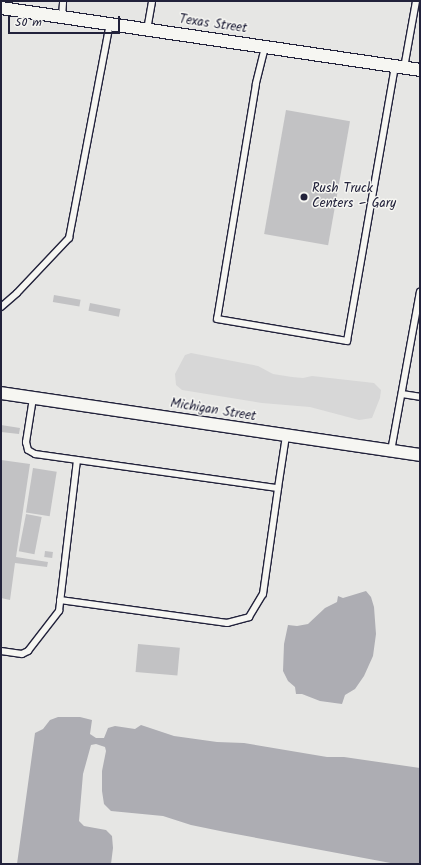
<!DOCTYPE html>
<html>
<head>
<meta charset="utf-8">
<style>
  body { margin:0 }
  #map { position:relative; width:421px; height:865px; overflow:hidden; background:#f6f6f2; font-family:Kalam,sans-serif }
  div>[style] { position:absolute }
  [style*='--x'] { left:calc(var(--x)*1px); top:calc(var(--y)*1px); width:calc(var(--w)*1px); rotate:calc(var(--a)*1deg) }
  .built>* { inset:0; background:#e6e6e4; transform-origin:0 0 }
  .green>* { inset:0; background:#d7d7d7 }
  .water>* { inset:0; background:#adadb3 }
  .building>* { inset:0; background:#c2c2c4; transform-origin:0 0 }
  .roads { filter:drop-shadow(1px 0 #22223b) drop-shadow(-1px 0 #22223b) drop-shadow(0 1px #22223b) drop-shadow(0 -1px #22223b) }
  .service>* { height:6px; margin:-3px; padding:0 3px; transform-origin:3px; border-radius:3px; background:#f6f6f2 }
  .minor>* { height:12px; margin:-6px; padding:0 6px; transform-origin:6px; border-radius:6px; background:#f6f6f2 }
  .dots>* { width:11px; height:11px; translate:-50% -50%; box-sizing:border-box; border:2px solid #f6f6f2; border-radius:50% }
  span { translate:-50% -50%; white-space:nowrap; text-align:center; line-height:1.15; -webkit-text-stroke:3px #f6f6f2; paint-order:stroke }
  .street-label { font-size:13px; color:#22223b }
  .poi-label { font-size:13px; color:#22223b }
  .left { translate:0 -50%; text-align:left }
  .frame { position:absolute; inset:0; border:2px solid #22223b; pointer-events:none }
  .scale { position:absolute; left:8px; top:16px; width:112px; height:18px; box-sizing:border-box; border:2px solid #22223b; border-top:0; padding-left:5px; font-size:12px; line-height:14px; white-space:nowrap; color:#22223b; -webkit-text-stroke:3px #f6f6f2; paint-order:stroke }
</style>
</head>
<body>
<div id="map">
  <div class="built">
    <div style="left:1px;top:1px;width:419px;height:863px"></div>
  </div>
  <div class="green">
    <div style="clip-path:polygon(191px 353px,258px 366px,273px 374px,292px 377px,303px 378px,312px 376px,374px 383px,381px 390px,380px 398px,372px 418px,359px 420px,310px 407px,262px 403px,182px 390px,176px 385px,175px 374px,185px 355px)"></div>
  </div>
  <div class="water">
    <div style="clip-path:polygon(366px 591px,371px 597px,374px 607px,376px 634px,373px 656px,364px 676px,355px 689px,345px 695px,342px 704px,320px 701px,302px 694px,296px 694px,295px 687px,288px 681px,283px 671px,284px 644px,288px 625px,297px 626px,308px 624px,325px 608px,337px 602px,338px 596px,343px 598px)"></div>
    <div style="clip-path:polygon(58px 717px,80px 717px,92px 720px,90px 734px,96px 738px,104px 738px,108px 728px,115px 726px,135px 729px,141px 725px,174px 736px,217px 742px,244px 743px,327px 757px,344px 757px,420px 768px,420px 864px,396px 864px,225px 832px,191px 825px,163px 816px,111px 811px,104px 804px,102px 791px,102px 771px,106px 751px,105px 747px,96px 744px,91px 745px,83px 774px,79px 821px,84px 826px,106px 830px,112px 836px,113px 848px,111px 864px,17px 864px,35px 733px,43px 729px,50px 720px)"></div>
  </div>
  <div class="building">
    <div style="left:286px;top:110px;width:65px;height:126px;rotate:10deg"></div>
    <div style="left:54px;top:295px;width:27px;height:7px;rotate:10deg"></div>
    <div style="left:90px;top:303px;width:31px;height:8px;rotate:11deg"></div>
    <div style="clip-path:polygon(1px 425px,20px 428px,19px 434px,1px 432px)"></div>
    <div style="clip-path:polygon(1px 460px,30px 464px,16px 557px,48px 562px,47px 567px,15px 563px,10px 600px,1px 598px)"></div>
    <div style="left:33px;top:468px;width:24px;height:45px;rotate:9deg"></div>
    <div style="left:26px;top:514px;width:16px;height:38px;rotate:11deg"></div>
    <div style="left:45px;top:551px;width:8px;height:6px;rotate:7deg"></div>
    <div style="left:138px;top:644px;width:42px;height:28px;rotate:5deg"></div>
  </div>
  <div class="roads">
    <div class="service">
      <div style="--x:62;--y:17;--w:16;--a:-86"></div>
      <div style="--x:147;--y:30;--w:29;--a:-80"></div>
      <div style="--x:265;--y:47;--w:38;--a:104"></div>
      <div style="--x:256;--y:84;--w:238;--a:99.4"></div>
      <div style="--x:217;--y:319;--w:132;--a:9.6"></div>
      <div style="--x:347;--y:341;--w:279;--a:-80.1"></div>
      <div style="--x:404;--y:68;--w:68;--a:-79.8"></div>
      <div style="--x:1;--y:307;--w:21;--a:-41"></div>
      <div style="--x:17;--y:293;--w:76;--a:-46.6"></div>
      <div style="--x:69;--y:238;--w:218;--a:-79.2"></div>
      <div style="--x:402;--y:394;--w:18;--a:9"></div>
      <div style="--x:33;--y:398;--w:45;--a:99"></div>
      <div style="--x:26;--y:442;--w:8;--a:76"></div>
      <div style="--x:28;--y:450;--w:8;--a:30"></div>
      <div style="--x:35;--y:454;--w:245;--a:8"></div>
      <div style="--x:278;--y:488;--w:53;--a:-81.3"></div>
      <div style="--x:391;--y:451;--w:162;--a:-79.7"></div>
      <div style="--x:60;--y:600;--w:169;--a:7.8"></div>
      <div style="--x:227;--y:623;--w:23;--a:-15"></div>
      <div style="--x:249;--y:617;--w:27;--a:-59"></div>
      <div style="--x:263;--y:594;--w:107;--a:-81.9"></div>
      <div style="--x:1;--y:651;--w:21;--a:8"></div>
      <div style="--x:22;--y:654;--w:7;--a:-27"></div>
      <div style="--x:28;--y:651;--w:51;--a:-52.2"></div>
      <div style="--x:59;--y:611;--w:152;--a:-83.2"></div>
    </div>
    <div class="minor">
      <div style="--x:1;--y:8;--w:424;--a:8.4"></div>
      <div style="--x:1;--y:393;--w:424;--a:8.4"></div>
    </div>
  </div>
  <div class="dots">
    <div style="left:304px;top:197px;background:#22223b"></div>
  </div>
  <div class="street-label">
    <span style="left:213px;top:25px;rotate:8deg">Texas Street</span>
    <span style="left:213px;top:411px;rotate:9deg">Michigan Street</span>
  </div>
  <div class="poi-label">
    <span class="left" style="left:312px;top:197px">Rush Truck<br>Centers – Gary</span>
  </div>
  <div class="frame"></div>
  <div class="scale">50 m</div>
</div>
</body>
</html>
